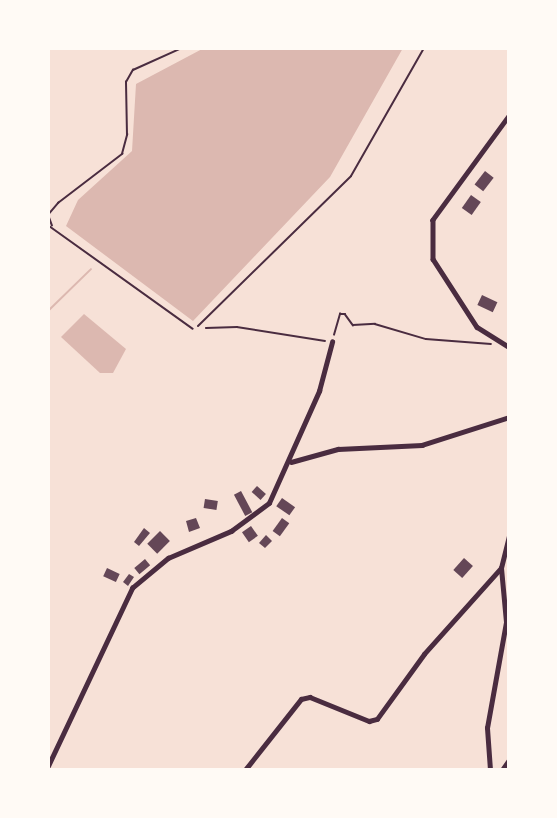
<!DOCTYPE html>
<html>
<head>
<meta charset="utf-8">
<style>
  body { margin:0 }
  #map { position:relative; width:557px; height:818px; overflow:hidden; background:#f7e1d7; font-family:"PT Serif",serif }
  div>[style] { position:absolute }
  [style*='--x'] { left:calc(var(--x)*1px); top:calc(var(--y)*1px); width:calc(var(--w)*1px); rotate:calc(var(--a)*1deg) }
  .water>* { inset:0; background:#dcb8b0 }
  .stream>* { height:2px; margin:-1px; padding:0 1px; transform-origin:1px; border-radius:1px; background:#dcb8b0 }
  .building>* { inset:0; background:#644757; transform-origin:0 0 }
  .path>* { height:1.5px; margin:-0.75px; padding:0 0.75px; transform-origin:0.75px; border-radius:0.75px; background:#4a2c40 }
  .service>* { height:2px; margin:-1px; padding:0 1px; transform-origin:1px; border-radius:1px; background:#4a2c40 }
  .minor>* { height:4.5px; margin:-2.25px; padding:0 2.25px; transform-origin:2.25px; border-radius:2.25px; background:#4a2c40 }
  span { translate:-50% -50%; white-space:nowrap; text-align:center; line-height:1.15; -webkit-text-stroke:6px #fffaf5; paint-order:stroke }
  .frame { position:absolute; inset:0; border:50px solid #fffaf5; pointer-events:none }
</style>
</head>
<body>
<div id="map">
  <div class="water">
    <div style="clip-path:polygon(204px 48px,403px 48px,330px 177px,193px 321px,66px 226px,78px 200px,132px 151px,136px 84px)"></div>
    <div style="clip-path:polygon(84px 314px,126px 349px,113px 373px,100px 373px,61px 337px)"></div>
  </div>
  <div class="stream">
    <div style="--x:48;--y:311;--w:60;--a:-44.3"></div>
  </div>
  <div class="building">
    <div style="left:485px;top:171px;width:11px;height:17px;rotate:38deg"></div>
    <div style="left:471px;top:195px;width:12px;height:16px;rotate:35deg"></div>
    <div style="left:482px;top:295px;width:17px;height:11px;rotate:25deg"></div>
    <div style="left:257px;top:486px;width:12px;height:8px;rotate:42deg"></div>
    <div style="left:241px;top:491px;width:24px;height:8px;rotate:62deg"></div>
    <div style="left:282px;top:498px;width:16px;height:10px;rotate:35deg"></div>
    <div style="left:205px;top:499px;width:13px;height:9px;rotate:9deg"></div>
    <div style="clip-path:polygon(196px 518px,200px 528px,189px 532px,186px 521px)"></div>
    <div style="left:282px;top:518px;width:9px;height:16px;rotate:36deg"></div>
    <div style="left:251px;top:526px;width:12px;height:11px;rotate:55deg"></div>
    <div style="clip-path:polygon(144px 528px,150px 533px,139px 546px,134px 542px)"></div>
    <div style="left:160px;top:531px;width:14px;height:18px;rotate:45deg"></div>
    <div style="clip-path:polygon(266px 535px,272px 541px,265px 548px,259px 543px)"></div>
    <div style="left:464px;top:558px;width:12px;height:16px;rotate:42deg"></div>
    <div style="left:145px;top:559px;width:8px;height:14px;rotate:50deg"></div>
    <div style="left:107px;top:568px;width:14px;height:9px;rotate:25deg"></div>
    <div style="clip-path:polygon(129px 574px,134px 577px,128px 586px,123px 582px)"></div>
  </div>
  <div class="path">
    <div style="--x:48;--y:225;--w:178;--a:35.6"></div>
    <div style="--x:52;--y:226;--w:12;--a:-110"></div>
    <div style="--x:48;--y:215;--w:16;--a:-50"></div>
    <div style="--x:58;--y:203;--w:81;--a:-37.4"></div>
    <div style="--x:122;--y:154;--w:20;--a:-75"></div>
    <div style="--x:127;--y:135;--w:53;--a:-91.1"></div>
    <div style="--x:126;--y:82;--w:14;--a:-60"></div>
    <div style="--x:133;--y:70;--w:54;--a:-24.2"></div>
    <div style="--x:206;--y:328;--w:31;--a:-2"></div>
    <div style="--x:237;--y:327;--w:89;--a:9"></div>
    <div style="--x:334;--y:335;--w:22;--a:-74"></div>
    <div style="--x:340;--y:314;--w:5;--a:0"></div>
    <div style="--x:345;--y:314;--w:14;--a:54"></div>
    <div style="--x:353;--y:325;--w:22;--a:-3"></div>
    <div style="--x:375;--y:324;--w:53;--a:16.4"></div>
    <div style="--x:426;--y:339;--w:65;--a:4.4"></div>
  </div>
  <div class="service">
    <div style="--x:198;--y:326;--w:214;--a:-44.4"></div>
    <div style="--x:351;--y:176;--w:147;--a:-60.3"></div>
  </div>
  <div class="minor">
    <div style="--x:509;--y:116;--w:129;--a:126.2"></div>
    <div style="--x:433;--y:220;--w:39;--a:90"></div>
    <div style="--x:433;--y:259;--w:81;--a:57.1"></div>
    <div style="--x:477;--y:327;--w:38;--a:32"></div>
    <div style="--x:291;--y:462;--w:49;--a:-15.5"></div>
    <div style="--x:338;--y:449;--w:84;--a:-2.7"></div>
    <div style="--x:422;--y:445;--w:91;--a:-17.8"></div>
    <div style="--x:48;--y:766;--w:197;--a:-64.7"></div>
    <div style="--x:132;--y:588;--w:47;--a:-39.8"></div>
    <div style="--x:168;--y:558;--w:69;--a:-23.2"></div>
    <div style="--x:231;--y:531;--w:47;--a:-36.4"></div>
    <div style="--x:269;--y:503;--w:123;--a:-65.9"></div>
    <div style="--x:319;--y:391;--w:51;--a:-75.1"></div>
    <div style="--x:245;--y:770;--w:90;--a:-51.7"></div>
    <div style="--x:301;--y:699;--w:9;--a:-13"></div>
    <div style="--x:310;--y:697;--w:64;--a:22.1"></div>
    <div style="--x:369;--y:721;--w:8;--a:-14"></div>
    <div style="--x:377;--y:719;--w:80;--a:-54.1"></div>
    <div style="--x:424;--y:654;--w:115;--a:-48.2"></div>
    <div style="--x:490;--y:770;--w:42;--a:-94.1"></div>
    <div style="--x:487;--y:728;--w:108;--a:-79.8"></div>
    <div style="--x:506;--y:622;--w:54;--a:-95.3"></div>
    <div style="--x:501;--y:568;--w:33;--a:-76"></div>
    <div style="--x:502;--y:770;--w:12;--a:-55"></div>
  </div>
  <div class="frame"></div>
</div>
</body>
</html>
